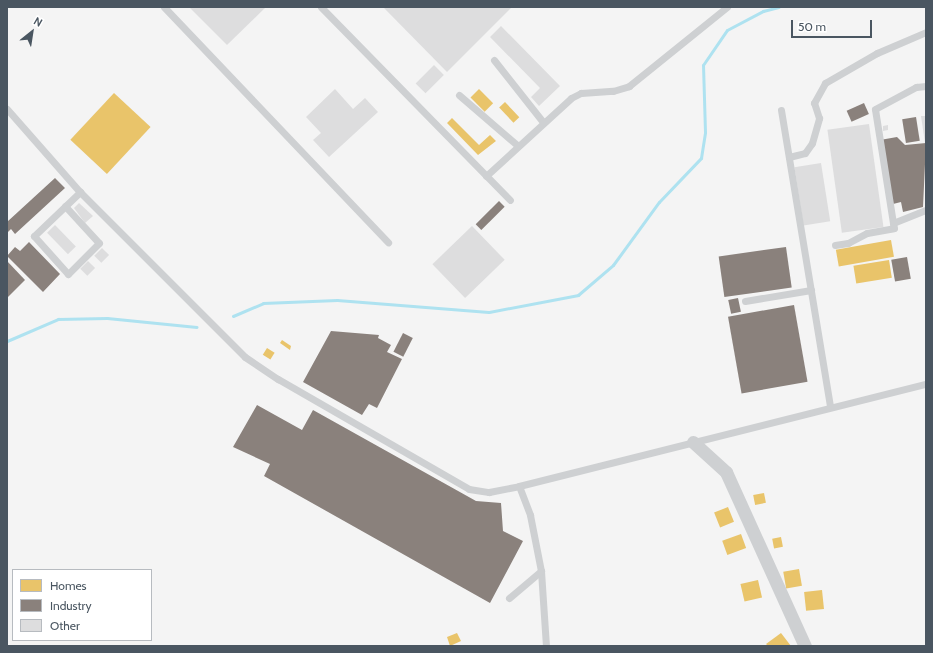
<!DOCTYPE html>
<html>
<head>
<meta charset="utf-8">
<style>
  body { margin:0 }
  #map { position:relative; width:933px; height:653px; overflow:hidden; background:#f4f4f4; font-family:Cabin,sans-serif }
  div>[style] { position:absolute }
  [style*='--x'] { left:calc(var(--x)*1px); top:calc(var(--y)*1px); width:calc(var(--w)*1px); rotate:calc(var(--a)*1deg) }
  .homes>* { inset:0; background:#e9c46a; transform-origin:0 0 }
  .industry>* { inset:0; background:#8a817c; transform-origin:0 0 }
  .stream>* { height:3px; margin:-1.5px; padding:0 1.5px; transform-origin:1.5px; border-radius:1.5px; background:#aee2f0 }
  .building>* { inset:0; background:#ddddde; transform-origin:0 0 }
  .service>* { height:7px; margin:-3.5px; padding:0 3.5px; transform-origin:3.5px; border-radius:3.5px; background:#ced0d2 }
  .minor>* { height:13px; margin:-6.5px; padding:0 6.5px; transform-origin:6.5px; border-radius:6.5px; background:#ced0d2 }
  span { translate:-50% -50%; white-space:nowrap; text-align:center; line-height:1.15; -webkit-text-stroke:4px #fff; paint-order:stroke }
  .frame { position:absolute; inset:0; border:8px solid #4a5661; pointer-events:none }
  .legend { position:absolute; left:12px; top:569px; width:140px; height:72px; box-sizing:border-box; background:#fff; border:1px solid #b7bbc0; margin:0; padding:5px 7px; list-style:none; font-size:12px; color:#4a5661 }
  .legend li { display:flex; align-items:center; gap:8px; height:20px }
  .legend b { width:20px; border:1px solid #b7bbc0 }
  .north { position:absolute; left:12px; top:12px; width:40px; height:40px; -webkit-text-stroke:3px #fff; paint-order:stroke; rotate:30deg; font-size:11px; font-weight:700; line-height:16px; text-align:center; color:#4a5661 }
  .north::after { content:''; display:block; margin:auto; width:14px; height:18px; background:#4a5661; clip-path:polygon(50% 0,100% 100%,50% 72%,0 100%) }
  .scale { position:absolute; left:791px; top:20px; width:81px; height:18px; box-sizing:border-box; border:2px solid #4a5661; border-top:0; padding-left:5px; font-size:12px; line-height:14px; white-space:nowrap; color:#4a5661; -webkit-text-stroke:3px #fff; paint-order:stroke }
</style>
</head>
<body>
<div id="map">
  <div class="homes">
    <div style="left:479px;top:89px;width:20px;height:12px;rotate:45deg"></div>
    <div style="left:114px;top:93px;width:50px;height:64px;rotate:43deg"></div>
    <div style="left:505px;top:102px;width:21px;height:8px;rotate:47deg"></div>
    <div style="clip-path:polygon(452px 118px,479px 145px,490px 135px,496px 141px,478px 155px,447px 123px)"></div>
    <div style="left:891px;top:240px;width:17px;height:56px;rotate:80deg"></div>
    <div style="left:889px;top:260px;width:18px;height:36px;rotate:81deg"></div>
    <div style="clip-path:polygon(282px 340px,291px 346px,290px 350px,280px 343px)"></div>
    <div style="left:267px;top:348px;width:9px;height:8px;rotate:32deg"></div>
    <div style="left:764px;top:493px;width:10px;height:11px;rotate:79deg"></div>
    <div style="left:728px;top:507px;width:16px;height:15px;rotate:68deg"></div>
    <div style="left:741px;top:534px;width:15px;height:20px;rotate:70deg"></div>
    <div style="left:781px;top:537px;width:10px;height:9px;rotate:79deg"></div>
    <div style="left:799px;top:569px;width:17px;height:16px;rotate:80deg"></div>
    <div style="left:758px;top:580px;width:18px;height:18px;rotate:77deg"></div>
    <div style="left:822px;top:590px;width:19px;height:18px;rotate:84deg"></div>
    <div style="clip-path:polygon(457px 633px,461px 641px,450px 646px,447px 637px)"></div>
    <div style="clip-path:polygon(781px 633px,791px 646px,768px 646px,766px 644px)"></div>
  </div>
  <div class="industry">
    <div style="left:864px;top:103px;width:12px;height:19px;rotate:66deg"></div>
    <div style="left:916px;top:117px;width:24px;height:14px;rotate:81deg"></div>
    <div style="clip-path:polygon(897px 137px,905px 145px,926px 143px,923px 207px,903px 212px,901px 202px,893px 204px,880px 140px)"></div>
    <div style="clip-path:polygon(55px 178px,65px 188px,15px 234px,11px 229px,7px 233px,7px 222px)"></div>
    <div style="left:499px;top:201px;width:8px;height:33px;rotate:45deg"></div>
    <div style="clip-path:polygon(29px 242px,60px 274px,43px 292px,7px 256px,15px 247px,20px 251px)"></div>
    <div style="left:786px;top:247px;width:41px;height:68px;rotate:82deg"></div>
    <div style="left:907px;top:257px;width:22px;height:16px;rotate:80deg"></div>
    <div style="clip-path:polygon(7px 261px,25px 280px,7px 298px)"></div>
    <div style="left:738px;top:298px;width:14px;height:10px;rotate:78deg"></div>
    <div style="left:794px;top:305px;width:78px;height:67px;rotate:80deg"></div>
    <div style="clip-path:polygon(331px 331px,379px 335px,378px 338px,391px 345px,387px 352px,402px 359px,377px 408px,369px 404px,362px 415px,303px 382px)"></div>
    <div style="left:403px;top:333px;width:11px;height:21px;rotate:27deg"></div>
    <div style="clip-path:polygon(257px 405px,302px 430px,313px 410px,476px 501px,501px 503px,503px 531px,523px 541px,490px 603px,264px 476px,270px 464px,233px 447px)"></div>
  </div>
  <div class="stream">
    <div style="--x:233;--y:316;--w:33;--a:-23"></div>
    <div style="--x:263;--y:303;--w:74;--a:-2.3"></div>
    <div style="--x:337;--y:300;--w:152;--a:4.5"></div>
    <div style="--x:489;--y:312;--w:91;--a:-10.8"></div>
    <div style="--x:578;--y:295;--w:46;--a:-40.6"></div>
    <div style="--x:613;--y:265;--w:78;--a:-53.9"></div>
    <div style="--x:659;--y:202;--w:61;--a:-46.3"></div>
    <div style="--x:701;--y:158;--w:26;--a:-81"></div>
    <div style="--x:705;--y:132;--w:67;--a:-91.7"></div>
    <div style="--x:703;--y:65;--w:42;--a:-55.6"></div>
    <div style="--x:727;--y:30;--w:41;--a:-27.8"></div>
    <div style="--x:763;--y:11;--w:16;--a:-14"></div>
    <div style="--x:7;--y:341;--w:56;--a:-23.3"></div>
    <div style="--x:58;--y:319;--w:49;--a:-1.2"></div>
    <div style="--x:107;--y:318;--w:90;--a:5.7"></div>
  </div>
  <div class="building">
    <div style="clip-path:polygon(189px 7px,266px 7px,227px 45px)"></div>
    <div style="clip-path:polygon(383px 7px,512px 7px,447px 72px)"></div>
    <div style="clip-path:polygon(501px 26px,560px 86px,539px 106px,531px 97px,540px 88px,490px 37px)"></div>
    <div style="left:434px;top:65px;width:14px;height:26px;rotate:45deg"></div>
    <div style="clip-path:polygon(335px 89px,353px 109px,365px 98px,378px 112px,329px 157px,313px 140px,321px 133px,306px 117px)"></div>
    <div style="clip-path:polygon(921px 116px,926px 116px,926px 143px,925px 143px)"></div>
    <div style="left:869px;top:124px;width:104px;height:42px;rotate:82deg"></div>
    <div style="clip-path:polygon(888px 125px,888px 130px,883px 131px,883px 126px)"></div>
    <div style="left:821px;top:163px;width:59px;height:27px;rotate:81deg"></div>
    <div style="clip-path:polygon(79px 203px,93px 216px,85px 223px,74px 208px)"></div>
    <div style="left:55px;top:225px;width:30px;height:11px;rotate:46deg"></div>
    <div style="left:472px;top:226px;width:47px;height:55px;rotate:46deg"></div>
    <div style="left:102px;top:248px;width:10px;height:11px;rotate:45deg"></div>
    <div style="left:88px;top:261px;width:10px;height:11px;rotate:45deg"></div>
  </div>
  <div class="service">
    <div style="--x:164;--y:7;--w:325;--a:46.4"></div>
    <div style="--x:321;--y:7;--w:270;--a:45.6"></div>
    <div style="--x:494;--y:60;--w:79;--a:51.7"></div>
    <div style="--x:459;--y:95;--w:78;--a:40.8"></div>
    <div style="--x:7;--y:109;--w:111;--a:48.7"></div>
    <div style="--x:80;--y:192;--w:233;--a:45"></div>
    <div style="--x:245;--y:357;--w:40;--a:34"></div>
    <div style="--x:278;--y:379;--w:220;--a:29.9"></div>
    <div style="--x:469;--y:489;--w:20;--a:9"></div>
    <div style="--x:489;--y:492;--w:31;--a:-11"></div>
    <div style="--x:519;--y:486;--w:420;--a:-14.1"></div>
    <div style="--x:781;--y:110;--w:300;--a:80.6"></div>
    <div style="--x:789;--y:157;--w:16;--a:-14"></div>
    <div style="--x:805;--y:153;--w:12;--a:-55"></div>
    <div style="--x:812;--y:143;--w:26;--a:-74"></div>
    <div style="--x:819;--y:118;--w:16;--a:-108"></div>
    <div style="--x:814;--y:103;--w:23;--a:-61"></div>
    <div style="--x:825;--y:83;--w:60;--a:-30"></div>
    <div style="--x:877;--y:53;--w:53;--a:-23.2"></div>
    <div style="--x:486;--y:176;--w:115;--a:-42.5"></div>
    <div style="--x:571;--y:98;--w:11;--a:-27"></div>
    <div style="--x:581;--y:93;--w:32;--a:-4"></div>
    <div style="--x:613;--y:91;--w:17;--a:-17"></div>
    <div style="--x:629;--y:86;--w:126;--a:-38.9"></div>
    <div style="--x:65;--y:206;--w:50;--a:47.4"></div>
    <div style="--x:99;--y:243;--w:44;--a:135"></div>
    <div style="--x:68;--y:274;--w:51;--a:-131.8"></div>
    <div style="--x:34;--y:236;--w:64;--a:-43.7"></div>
    <div style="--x:893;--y:223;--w:115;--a:-99"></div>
    <div style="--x:875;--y:109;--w:47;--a:-28.2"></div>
    <div style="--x:916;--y:87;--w:10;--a:-6"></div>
    <div style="--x:835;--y:245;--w:13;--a:-9"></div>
    <div style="--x:848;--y:243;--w:21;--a:-28"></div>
    <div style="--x:867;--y:233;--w:27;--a:-10"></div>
    <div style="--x:894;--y:228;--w:5;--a:-101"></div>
    <div style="--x:893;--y:223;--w:35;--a:-22"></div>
    <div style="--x:745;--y:301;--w:67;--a:-9.5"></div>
    <div style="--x:519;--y:486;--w:31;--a:69"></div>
    <div style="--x:530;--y:515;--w:57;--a:78.9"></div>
    <div style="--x:541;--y:571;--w:75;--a:86.2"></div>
    <div style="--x:509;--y:598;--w:42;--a:-40.2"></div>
  </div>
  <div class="minor">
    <div style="--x:693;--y:442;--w:45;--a:42.3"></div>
    <div style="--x:726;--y:472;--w:191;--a:65.6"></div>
  </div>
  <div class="frame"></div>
  <ul class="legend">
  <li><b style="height:11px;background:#e9c46a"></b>Homes</li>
  <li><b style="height:11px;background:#8a817c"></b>Industry</li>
  <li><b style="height:11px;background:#ddddde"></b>Other</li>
  </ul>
  <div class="north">N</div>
  <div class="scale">50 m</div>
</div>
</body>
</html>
